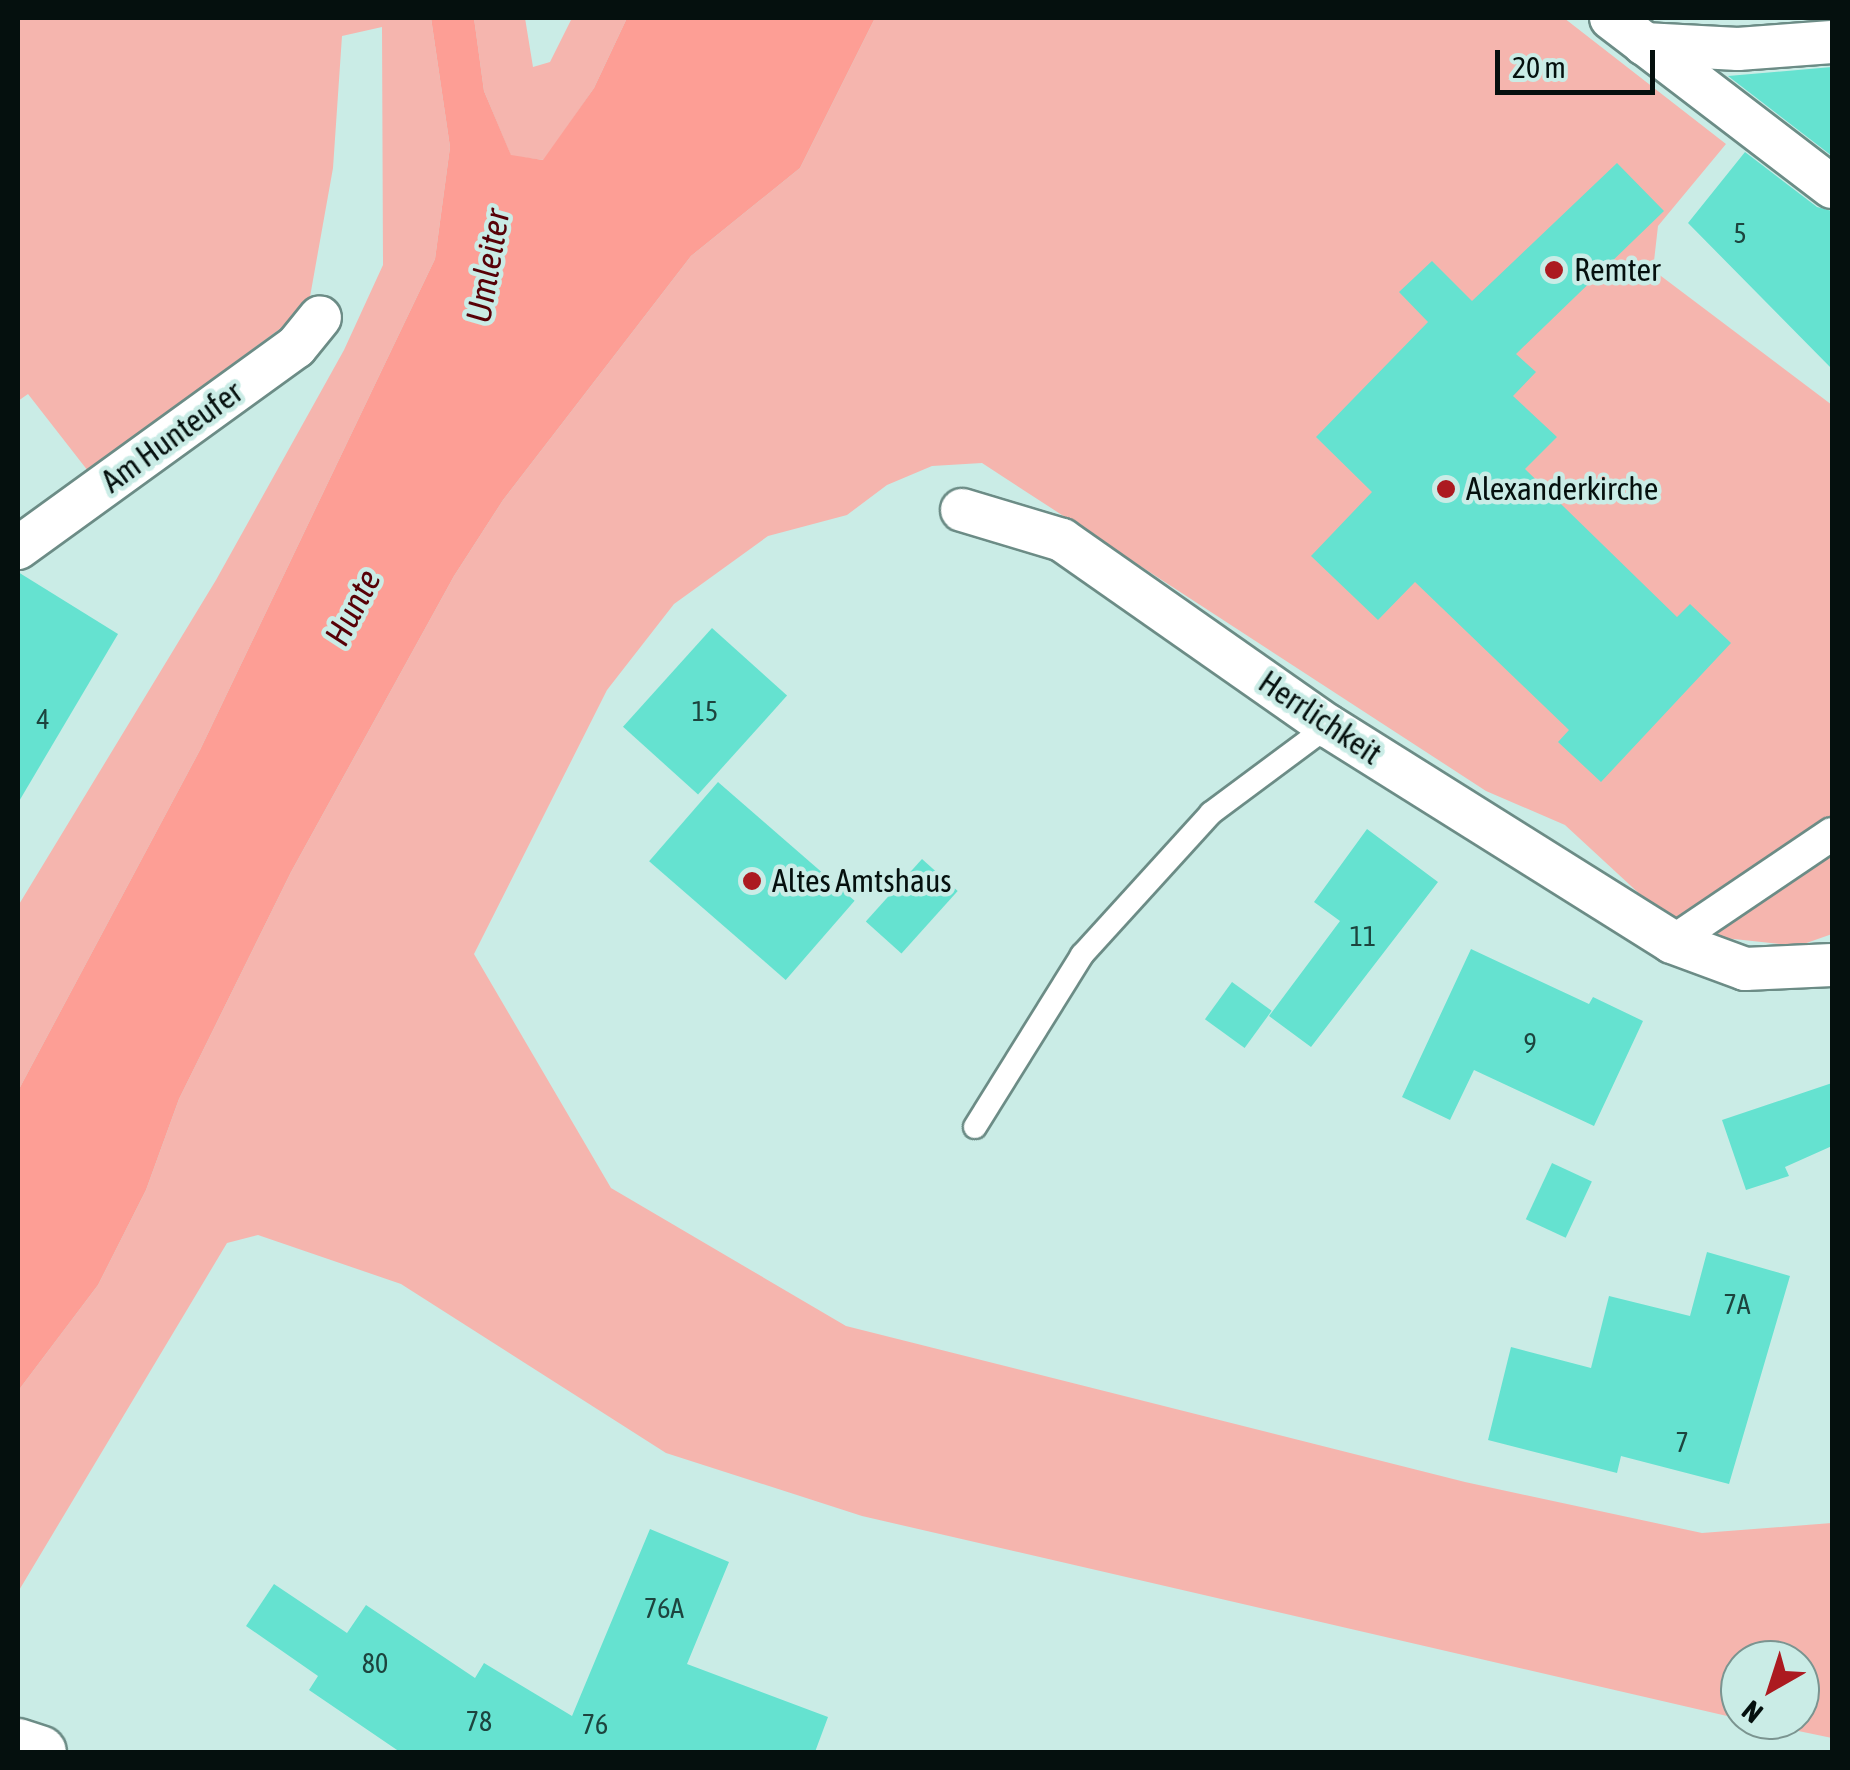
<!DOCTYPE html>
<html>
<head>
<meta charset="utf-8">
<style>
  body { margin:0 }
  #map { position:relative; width:1850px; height:1770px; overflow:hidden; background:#caece6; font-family:"Asap Condensed",sans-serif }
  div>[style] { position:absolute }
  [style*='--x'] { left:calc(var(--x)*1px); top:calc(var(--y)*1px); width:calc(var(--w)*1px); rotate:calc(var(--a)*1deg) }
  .green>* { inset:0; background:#f5b5ae }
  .water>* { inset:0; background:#fd9e95 }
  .building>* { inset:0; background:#65e2d0; transform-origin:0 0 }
  .roads { filter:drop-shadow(2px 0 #6c8c86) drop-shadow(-2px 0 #6c8c86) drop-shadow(0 2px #6c8c86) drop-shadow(0 -2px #6c8c86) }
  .service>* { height:22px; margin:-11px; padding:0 11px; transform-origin:11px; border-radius:11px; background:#fff }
  .pedestrian>* { height:32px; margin:-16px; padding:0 16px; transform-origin:16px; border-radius:16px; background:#fff }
  .minor>* { height:42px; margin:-21px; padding:0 21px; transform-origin:21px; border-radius:21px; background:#fff }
  .tertiary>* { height:52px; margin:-26px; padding:0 26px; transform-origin:26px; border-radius:26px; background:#fff }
  .dots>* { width:28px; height:28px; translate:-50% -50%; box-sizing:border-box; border:5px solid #caece6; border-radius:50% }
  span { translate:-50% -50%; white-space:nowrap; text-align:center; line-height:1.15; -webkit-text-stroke:9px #caece6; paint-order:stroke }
  .number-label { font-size:28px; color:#1d443e }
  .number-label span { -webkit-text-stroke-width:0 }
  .poi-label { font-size:32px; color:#05100e }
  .left { translate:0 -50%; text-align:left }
  .street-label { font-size:32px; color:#05100e }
  .water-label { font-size:35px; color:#570107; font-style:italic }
  .frame { position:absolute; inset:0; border:20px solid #05100e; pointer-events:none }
  .north { position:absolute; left:1720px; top:1640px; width:100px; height:100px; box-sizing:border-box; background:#caece6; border:2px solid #7b9490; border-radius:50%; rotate:219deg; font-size:28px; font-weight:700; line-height:40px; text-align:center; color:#05100e }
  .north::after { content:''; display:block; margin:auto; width:35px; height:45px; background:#ac1a20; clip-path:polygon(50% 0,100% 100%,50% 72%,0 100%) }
  .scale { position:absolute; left:1495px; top:50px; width:160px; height:45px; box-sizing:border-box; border:5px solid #05100e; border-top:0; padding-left:12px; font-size:30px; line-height:35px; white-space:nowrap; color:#05100e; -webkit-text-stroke:8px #caece6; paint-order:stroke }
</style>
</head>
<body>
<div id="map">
  <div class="green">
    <div style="clip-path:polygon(18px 18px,431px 18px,450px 147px,435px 259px,200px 750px,18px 1091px,18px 906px,216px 580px,344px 350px,383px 265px,382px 27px,342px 36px,333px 168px,308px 308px,88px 471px,28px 394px,18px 401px)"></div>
    <div style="clip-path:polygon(474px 18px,525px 18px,533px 67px,550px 62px,572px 18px,627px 18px,594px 88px,544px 160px,511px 156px,484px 91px)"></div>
    <div style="clip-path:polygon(875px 18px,1564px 18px,1726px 144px,1658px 226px,1653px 270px,1832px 405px,1832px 934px,1798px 946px,1706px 936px,1670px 922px,1565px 825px,1486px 791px,982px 463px,932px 466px,887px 485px,847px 515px,768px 536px,674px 604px,607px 690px,474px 954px,611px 1188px,846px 1326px,1465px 1482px,1702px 1533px,1832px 1523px,1832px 1738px,1746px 1720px,1800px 1720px,1800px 1660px,1740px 1660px,1740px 1719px,862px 1516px,666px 1453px,401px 1284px,258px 1235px,227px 1243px,18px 1592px,18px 1391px,98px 1285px,146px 1190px,179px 1099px,291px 872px,454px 576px,503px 500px,691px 256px,800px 168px)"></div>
  </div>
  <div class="water">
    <div style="clip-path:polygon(431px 18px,474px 18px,484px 91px,511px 155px,543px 160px,594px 88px,627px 18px,875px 18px,800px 168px,691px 256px,503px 500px,454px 576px,291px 872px,179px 1099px,146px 1190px,98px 1285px,18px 1391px,18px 1091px,200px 750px,435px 259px,450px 147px)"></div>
  </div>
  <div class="building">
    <div style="clip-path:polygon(1832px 67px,1832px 156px,1728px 76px)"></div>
    <div style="clip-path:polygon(1745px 152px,1817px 207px,1832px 211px,1832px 369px,1688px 223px)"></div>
    <div style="clip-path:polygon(1617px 163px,1664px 211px,1516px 354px,1536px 372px,1513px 396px,1557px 437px,1525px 469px,1677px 617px,1690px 604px,1731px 643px,1601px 782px,1558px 742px,1569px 730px,1415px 582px,1378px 620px,1311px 556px,1372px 492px,1316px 437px,1428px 322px,1399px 292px,1432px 261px,1472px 301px)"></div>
    <div style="clip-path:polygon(18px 572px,118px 634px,18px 803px)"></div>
    <div style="left:712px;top:628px;width:101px;height:133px;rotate:42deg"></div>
    <div style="left:718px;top:782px;width:181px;height:105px;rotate:41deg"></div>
    <div style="clip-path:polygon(1367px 829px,1438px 882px,1311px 1047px,1269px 1016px,1340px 921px,1314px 902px)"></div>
    <div style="left:922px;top:859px;width:48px;height:84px;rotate:42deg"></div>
    <div style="clip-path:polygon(1471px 949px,1589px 1004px,1593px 997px,1643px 1021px,1594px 1126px,1474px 1070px,1450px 1120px,1402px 1097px)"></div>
    <div style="left:1232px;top:982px;width:49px;height:46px;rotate:36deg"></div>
    <div style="clip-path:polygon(1832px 1083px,1832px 1146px,1785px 1167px,1789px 1176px,1746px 1190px,1722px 1120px)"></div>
    <div style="left:1552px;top:1163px;width:44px;height:62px;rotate:25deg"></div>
    <div style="clip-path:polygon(1707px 1252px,1790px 1276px,1729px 1484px,1621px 1456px,1617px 1473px,1488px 1440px,1511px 1347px,1591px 1368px,1609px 1296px,1690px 1316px)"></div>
    <div style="clip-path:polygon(650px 1529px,729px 1562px,687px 1664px,828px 1717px,815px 1752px,400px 1752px,309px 1690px,318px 1676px,246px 1626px,274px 1584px,347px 1633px,366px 1605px,475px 1678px,484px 1663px,572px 1716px)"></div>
  </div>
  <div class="roads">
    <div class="service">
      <div style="--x:975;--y:1127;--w:203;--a:-58.1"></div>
      <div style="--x:1082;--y:955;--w:192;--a:-47.7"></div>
      <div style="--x:1211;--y:813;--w:146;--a:-36.6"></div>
    </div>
    <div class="pedestrian">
      <div style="--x:1672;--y:942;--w:193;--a:-34"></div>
    </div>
    <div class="minor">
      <div style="--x:1611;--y:18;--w:278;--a:37.4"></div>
      <div style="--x:1644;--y:44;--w:94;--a:3"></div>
      <div style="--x:1738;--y:49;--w:94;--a:-4.3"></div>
      <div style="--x:962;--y:510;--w:104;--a:16.7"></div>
      <div style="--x:1062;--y:540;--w:325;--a:35"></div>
      <div style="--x:1328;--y:726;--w:406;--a:32.1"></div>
      <div style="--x:1672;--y:942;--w:78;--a:20.3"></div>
      <div style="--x:1745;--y:969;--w:87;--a:-2.6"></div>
      <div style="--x:18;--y:548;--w:343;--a:-35.9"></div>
      <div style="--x:296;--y:347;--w:38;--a:-51"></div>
    </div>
    <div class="tertiary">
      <div style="--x:18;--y:1745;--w:23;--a:18"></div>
    </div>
  </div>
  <div class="dots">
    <div style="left:1554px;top:270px;background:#ac1a20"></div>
    <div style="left:1446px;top:489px;background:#ac1a20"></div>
    <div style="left:752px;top:881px;background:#ac1a20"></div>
  </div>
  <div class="number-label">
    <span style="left:1740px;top:233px">5</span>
    <span style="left:705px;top:711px">15</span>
    <span style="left:43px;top:719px">4</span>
    <span style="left:1363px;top:936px">11</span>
    <span style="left:1530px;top:1043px">9</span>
    <span style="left:1737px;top:1304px">7A</span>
    <span style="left:1682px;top:1442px">7</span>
    <span style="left:664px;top:1608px">76A</span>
    <span style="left:375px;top:1663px">80</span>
    <span style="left:479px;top:1721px">78</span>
    <span style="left:595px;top:1724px">76</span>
  </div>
  <div class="poi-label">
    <span class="left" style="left:1574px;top:270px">Remter</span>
    <span class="left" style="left:1466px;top:489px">Alexanderkirche</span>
    <span class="left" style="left:772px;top:881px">Altes Amtshaus</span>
  </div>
  <div class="street-label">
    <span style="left:172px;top:437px;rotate:-36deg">Am Hunteufer</span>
    <span style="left:1320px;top:718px;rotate:34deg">Herrlichkeit</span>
  </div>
  <div class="water-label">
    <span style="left:487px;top:266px;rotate:-80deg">Umleiter</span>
    <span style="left:352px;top:607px;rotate:-63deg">Hunte</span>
  </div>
  <div class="frame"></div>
  <div class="north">N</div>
  <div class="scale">20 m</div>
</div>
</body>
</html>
